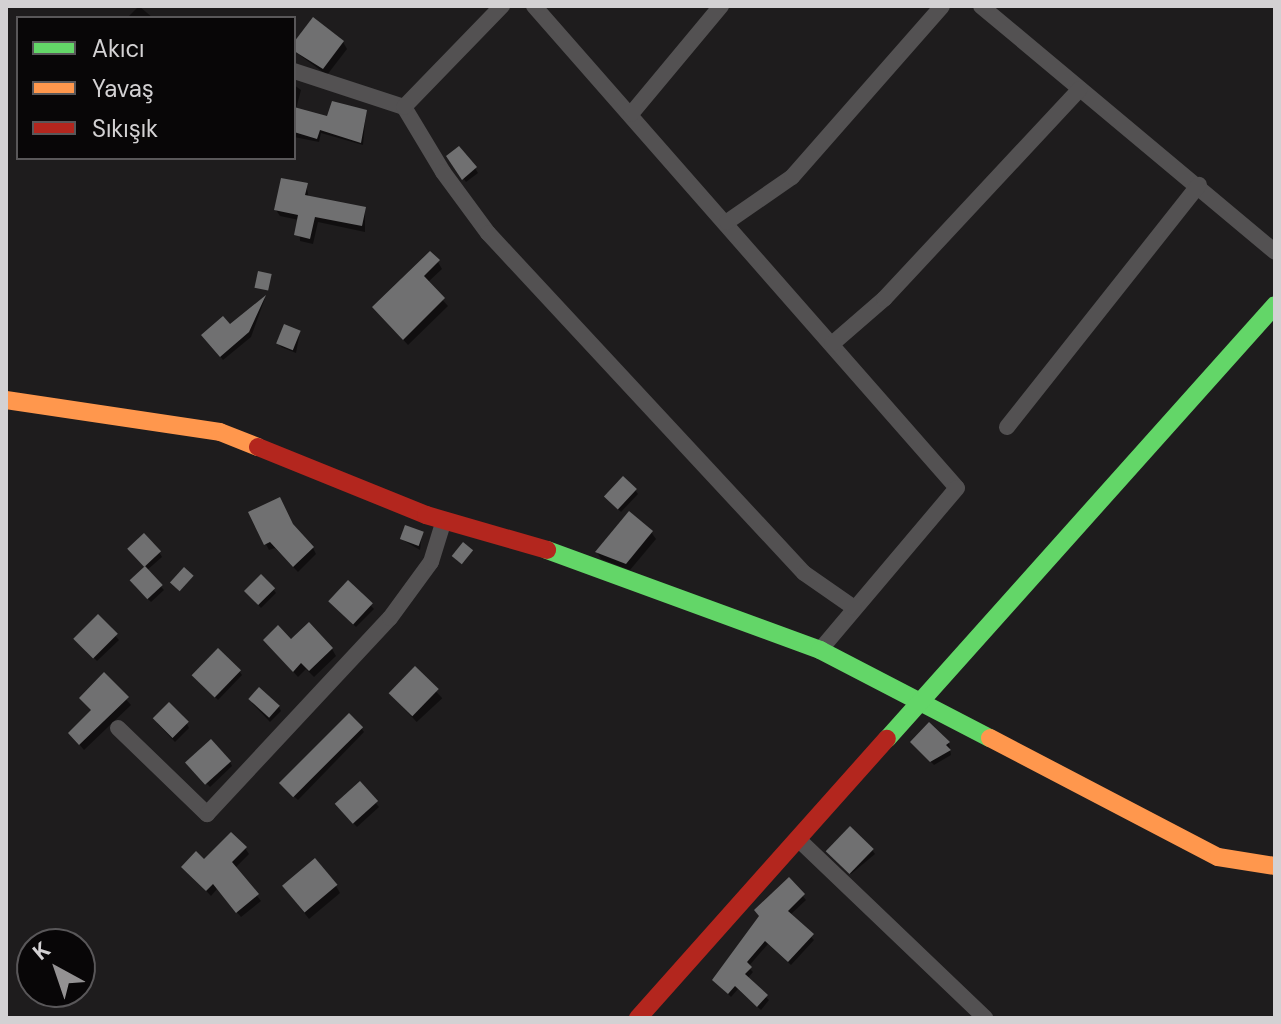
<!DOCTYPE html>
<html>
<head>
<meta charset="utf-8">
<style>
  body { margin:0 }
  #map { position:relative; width:1281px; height:1024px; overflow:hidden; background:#1e1c1d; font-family:"DM Sans",sans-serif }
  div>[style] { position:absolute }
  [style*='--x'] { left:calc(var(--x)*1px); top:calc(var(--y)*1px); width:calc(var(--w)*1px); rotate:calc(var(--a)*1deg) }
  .shadow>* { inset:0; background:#0007; transform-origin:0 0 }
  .building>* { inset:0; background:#707071; transform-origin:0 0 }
  .street>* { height:16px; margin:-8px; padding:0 8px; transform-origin:8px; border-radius:8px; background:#535152 }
  .fast>* { height:18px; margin:-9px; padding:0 9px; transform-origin:9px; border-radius:9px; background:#63d668 }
  .slow>* { height:18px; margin:-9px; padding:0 9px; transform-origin:9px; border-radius:9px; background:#ff974d }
  .jam>* { height:18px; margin:-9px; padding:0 9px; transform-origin:9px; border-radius:9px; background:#b3261e }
  span { translate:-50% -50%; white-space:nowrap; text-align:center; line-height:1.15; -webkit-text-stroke:8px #080607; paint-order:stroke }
  .frame { position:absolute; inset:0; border:8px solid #d3d1d3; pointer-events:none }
  .legend { position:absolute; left:16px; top:16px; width:280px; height:144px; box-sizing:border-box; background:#080607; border:2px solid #595759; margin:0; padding:10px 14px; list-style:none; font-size:24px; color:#d3d1d3 }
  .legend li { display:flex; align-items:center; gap:16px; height:40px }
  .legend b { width:40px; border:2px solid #595759 }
  .north { position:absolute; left:16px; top:928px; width:80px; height:80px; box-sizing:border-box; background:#080607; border:2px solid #595759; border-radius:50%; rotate:320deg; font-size:22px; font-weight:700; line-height:32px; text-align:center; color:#d3d1d3 }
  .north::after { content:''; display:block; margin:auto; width:28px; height:36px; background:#949293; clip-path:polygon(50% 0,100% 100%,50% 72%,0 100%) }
</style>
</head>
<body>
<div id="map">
  <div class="shadow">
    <div style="clip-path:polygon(139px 6px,153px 18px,127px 18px)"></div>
    <div style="clip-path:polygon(343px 42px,347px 49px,327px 75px,294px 51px,294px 45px)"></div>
    <div style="clip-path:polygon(294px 85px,301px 90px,296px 109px,328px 119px,366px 112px,363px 145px,321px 133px,319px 142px,294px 137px)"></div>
    <div style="clip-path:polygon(449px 157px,475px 168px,478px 173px,466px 182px)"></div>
    <div style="clip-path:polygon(306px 185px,309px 198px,365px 209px,365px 232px,318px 222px,313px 244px,300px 241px,299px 220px,280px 216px,276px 210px)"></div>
    <div style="clip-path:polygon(438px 262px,442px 269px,427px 283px,448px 306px,408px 345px,374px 308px)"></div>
    <div style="clip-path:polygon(265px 298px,251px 337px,223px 360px,206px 339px,230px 327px)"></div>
    <div style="clip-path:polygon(300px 332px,296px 353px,281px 347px,278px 343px)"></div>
    <div style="clip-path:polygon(635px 490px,638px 494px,621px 512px,609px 500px)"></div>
    <div style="clip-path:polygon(250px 513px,313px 548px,316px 554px,298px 572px,275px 548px,269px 550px)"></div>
    <div style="clip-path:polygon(651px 532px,656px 539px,630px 570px,601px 559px,597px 552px)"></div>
    <div style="clip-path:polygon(422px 534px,420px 550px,401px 539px)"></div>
    <div style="clip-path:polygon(159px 552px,162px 557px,146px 571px,164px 590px,151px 602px,135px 586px,146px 568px,132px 553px)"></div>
    <div style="clip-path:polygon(348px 582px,374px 609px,356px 627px,333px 605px)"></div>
    <div style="clip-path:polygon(273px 589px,276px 593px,261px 608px,246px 592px)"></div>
    <div style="clip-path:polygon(98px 617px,119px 640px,97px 661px,78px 642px)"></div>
    <div style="clip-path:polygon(265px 640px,332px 649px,336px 656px,314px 677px,306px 669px,298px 677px)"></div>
    <div style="left:415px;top:669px;width:40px;height:35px;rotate:47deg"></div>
    <div style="clip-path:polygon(239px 671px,242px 675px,218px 700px,194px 676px)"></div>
    <div style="clip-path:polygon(104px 675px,131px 705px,84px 750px,70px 733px,93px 712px,81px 698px)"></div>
    <div style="clip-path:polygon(252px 703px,279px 707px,281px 711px,270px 722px)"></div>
    <div style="clip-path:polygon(157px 723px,187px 724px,189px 728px,175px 742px)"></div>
    <div style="clip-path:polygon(361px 728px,364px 732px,298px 800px,285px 788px)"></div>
    <div style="clip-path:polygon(949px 743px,951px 755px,934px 765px,915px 746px)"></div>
    <div style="clip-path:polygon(230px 762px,232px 766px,210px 787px,191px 767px)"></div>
    <div style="clip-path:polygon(359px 784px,379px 807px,357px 827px,340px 808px)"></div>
    <div style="clip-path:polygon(245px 848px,249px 854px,235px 868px,261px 901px,241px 917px,217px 889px,211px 896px,184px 867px)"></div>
    <div style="clip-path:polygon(872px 850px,875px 854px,851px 874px,831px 855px)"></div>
    <div style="clip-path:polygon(789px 880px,806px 900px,790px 915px,814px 940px,791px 965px,768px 944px,748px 967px,753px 972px,747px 979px,769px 1000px,761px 1010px,738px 989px,731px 997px,714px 980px)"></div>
    <div style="clip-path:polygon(336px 886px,340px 893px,309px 919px,288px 892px)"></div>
  </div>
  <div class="building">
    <div style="clip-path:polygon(313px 17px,344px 41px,323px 69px,294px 51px,294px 42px)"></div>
    <div style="clip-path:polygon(332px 101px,367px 110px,361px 143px,320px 130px,317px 139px,294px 132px,294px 107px,327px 116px)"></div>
    <div style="clip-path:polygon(459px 146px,477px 167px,462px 180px,446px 156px)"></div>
    <div style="clip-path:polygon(281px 178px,308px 183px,305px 195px,366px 207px,362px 226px,315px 217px,310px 239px,294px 235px,298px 215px,274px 210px)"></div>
    <div style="clip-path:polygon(430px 251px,440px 260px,424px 276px,445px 298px,403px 340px,372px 307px)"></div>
    <div style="left:258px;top:271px;width:14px;height:17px;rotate:12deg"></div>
    <div style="clip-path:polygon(266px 295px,249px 332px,220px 357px,201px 335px,223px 316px,230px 324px)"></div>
    <div style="left:284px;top:324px;width:18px;height:21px;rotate:22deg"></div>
    <div style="left:623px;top:476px;width:19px;height:28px;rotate:43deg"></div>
    <div style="clip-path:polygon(280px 497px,293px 524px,314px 547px,293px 567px,270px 542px,264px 545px,248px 512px)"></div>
    <div style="clip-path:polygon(629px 511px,653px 531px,626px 564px,595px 552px)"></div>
    <div style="left:405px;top:525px;width:20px;height:15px;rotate:20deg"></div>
    <div style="left:144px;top:533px;width:25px;height:23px;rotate:47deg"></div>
    <div style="left:463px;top:542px;width:13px;height:18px;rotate:39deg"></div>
    <div style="left:145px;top:566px;width:26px;height:21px;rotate:47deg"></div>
    <div style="left:184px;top:567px;width:13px;height:21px;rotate:42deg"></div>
    <div style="left:261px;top:574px;width:20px;height:24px;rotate:45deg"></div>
    <div style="left:348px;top:580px;width:34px;height:29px;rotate:43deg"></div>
    <div style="left:98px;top:614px;width:28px;height:35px;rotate:45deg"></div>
    <div style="clip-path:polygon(309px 622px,333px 648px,309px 671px,301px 663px,293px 672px,263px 640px,278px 625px,291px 639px)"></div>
    <div style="left:218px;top:648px;width:32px;height:38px;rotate:44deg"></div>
    <div style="left:415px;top:666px;width:33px;height:38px;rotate:44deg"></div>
    <div style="clip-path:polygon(104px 672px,129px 697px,79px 745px,68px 733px,91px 710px,79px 698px)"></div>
    <div style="left:259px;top:687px;width:28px;height:16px;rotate:42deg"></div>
    <div style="left:169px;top:702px;width:28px;height:23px;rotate:45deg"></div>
    <div style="left:349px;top:713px;width:20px;height:99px;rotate:45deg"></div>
    <div style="clip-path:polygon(929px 722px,950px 742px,946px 745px,951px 750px,930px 762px,910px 742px)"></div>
    <div style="left:211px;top:739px;width:30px;height:35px;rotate:48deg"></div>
    <div style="left:360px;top:781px;width:27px;height:34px;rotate:48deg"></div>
    <div style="left:850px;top:826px;width:33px;height:35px;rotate:44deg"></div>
    <div style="clip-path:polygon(231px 832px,247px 847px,232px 862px,259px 894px,236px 913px,213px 884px,206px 891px,181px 867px,196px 851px,204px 859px)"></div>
    <div style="left:315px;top:858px;width:35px;height:43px;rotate:50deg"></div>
    <div style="clip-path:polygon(789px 877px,805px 894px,788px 911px,814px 934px,788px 962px,765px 941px,747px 962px,752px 967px,745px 974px,768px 995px,757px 1007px,735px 986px,728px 994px,712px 980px,759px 916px,754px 910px)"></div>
  </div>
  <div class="street">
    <div style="--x:534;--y:6;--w:641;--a:48.73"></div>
    <div style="--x:957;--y:488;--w:212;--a:130.2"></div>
    <div style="--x:981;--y:6;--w:383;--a:39.9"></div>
    <div style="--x:294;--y:71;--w:116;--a:18.1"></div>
    <div style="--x:404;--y:107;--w:76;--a:59"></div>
    <div style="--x:443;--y:172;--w:76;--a:53.6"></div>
    <div style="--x:488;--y:233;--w:464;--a:47.1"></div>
    <div style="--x:804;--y:573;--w:60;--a:34.8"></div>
    <div style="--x:404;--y:107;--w:141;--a:-45.9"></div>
    <div style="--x:631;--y:114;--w:141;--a:-50.2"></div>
    <div style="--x:727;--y:222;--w:79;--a:-34.7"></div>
    <div style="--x:792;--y:177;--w:227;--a:-48.7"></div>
    <div style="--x:832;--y:344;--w:69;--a:-40.9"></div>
    <div style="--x:884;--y:299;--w:287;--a:-47"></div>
    <div style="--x:1007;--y:427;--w:309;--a:-51.6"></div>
    <div style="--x:118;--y:728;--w:124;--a:44"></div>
    <div style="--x:207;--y:814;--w:268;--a:-47"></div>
    <div style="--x:390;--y:618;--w:69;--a:-53.8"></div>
    <div style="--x:431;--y:562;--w:44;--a:-72.8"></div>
    <div style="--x:798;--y:839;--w:259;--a:43.7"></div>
  </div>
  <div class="fast">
    <div style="--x:547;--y:550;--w:291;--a:20.1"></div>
    <div style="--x:820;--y:650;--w:191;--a:27.4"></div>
    <div style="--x:887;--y:739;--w:582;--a:-48.2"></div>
  </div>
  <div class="slow">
    <div style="--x:6;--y:400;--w:216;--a:8.5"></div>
    <div style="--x:220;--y:432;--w:41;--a:21.5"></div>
    <div style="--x:990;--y:738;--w:257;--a:27.6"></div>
    <div style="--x:1218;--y:857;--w:58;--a:9"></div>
  </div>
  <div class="jam">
    <div style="--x:258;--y:447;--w:181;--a:22"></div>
    <div style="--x:426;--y:515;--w:126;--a:16.1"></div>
    <div style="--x:638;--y:1018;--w:374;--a:-48.3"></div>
  </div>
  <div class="frame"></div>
  <ul class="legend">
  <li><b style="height:10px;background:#63d668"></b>Akıcı</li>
  <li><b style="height:10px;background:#ff974d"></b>Yavaş</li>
  <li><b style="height:10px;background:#b3261e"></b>Sıkışık</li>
  </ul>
  <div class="north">K</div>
</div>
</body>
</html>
